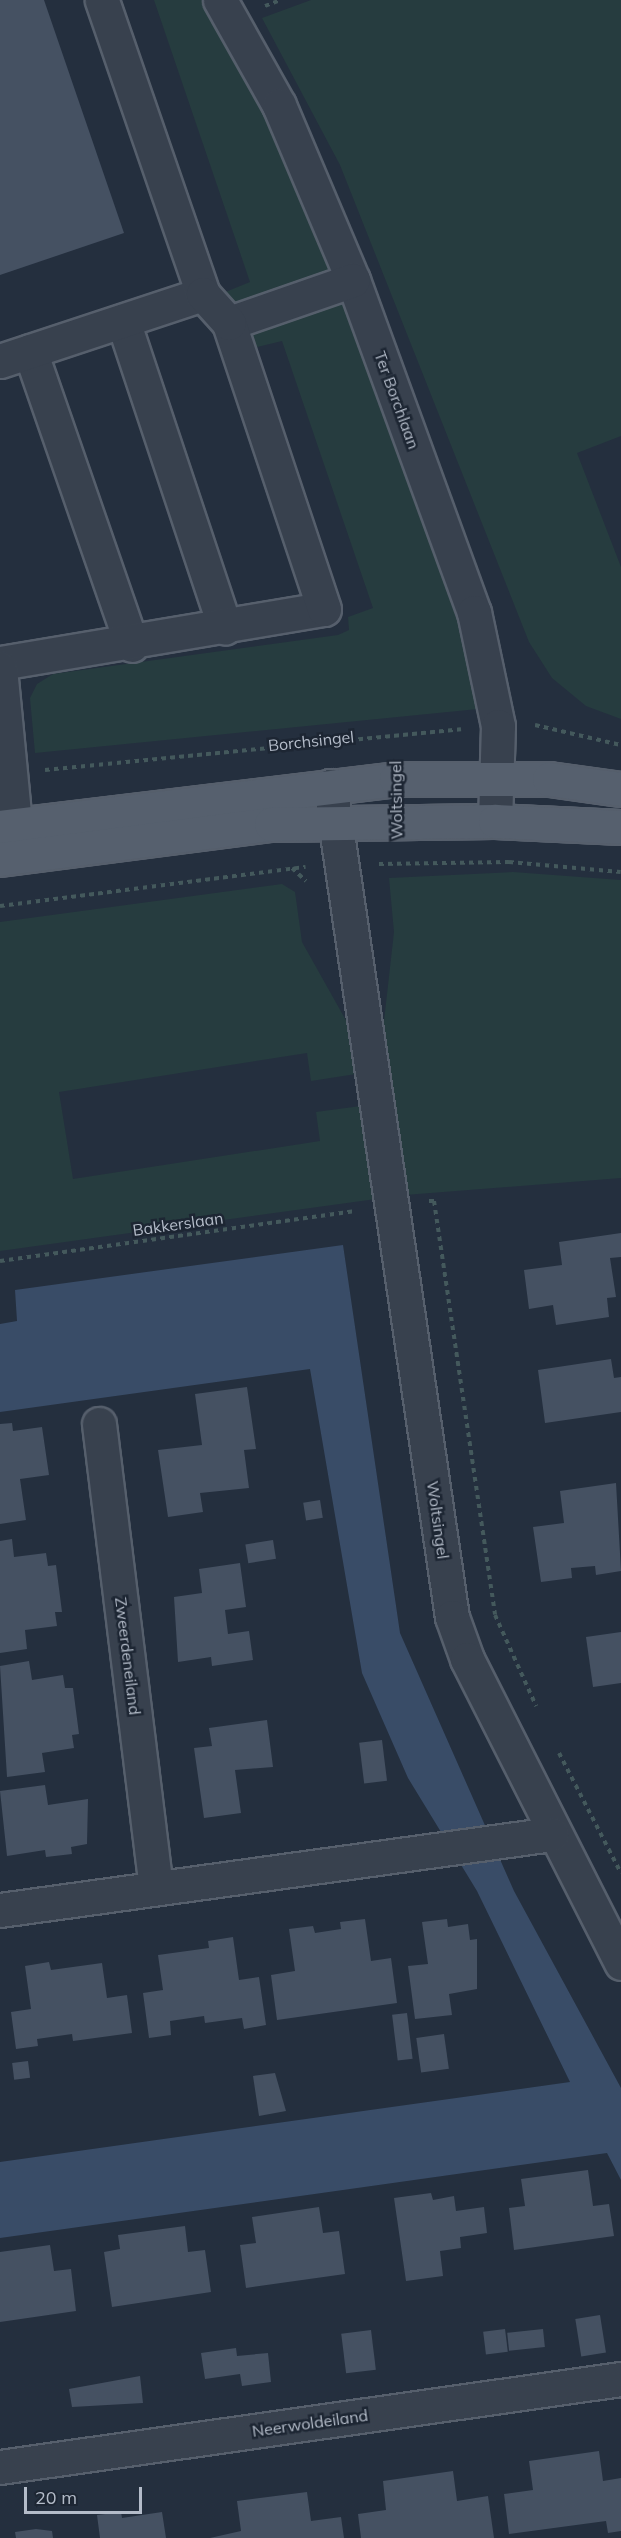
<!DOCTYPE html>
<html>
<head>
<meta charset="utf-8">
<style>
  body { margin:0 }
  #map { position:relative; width:621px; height:2538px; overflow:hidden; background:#242f3e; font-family:Mulish,sans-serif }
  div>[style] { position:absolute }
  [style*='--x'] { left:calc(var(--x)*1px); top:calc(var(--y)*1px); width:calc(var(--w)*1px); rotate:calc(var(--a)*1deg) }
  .green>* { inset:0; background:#263c3f }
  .water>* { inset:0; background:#394c67 }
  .building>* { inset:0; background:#455162; transform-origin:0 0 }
  .path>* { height:4px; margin-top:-2px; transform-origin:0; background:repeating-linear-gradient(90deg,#44595c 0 4.5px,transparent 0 9px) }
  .roads { filter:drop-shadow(2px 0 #565f6c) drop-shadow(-2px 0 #565f6c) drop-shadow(0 2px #565f6c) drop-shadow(0 -2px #565f6c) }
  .minor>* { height:33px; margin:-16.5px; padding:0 16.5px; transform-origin:16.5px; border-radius:16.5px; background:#38414e }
  .major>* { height:33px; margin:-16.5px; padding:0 16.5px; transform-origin:16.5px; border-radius:16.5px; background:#56606e }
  span { translate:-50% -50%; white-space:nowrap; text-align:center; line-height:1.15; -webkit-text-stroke:5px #1d2633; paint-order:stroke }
  .street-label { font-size:16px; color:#b4bcc9 }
  .scale { position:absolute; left:24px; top:2487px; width:118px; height:27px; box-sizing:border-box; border:3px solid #b4bcc9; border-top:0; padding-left:8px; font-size:18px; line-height:21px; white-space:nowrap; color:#b4bcc9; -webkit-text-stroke:4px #1d2633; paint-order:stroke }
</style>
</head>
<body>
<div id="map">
  <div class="green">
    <div style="clip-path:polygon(154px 0,203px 0,248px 74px,334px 272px,241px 304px,226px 299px,223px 293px,250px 282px)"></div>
    <div style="clip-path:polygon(311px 0,621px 0,621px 436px,577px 453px,621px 567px,621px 719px,586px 706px,552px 678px,529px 642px,340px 165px,262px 18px)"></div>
    <div style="clip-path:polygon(344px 299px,468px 626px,478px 709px,35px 753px,30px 698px,37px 684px,53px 674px,338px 635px,349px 630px,348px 617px,373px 608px,282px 341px,253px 348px,249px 337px)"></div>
    <div style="clip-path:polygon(513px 872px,621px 880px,621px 1178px,405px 1195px,382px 1039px,394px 932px,389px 878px)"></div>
    <div style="clip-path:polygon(282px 884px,295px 892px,302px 942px,348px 1024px,356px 1074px,311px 1081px,307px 1053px,59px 1092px,73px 1179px,320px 1141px,316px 1112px,361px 1106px,376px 1199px,0 1251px,0 922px)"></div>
  </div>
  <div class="water">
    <div style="clip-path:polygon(343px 1245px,400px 1633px,514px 1891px,621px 2088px,621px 2180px,607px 2153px,0 2238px,0 2162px,570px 2082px,477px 1891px,408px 1778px,362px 1673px,310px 1369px,0 1412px,0 1324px,17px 1321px,15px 1290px)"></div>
  </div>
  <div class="building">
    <div style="clip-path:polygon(0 0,44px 0,124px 233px,0 275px)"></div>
    <div style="clip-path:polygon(621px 1233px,621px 1257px,610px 1258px,616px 1297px,607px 1298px,609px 1317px,556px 1325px,553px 1305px,529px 1309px,524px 1270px,562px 1265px,559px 1242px)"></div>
    <div style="clip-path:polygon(611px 1359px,614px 1378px,621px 1377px,621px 1412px,545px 1423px,538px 1370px)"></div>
    <div style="clip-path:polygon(247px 1387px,256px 1449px,244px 1450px,249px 1488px,200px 1493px,203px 1512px,168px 1517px,158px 1450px,202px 1445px,195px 1394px)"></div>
    <div style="clip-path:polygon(12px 1423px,13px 1431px,42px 1427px,49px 1475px,20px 1479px,26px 1520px,0 1524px,0 1424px)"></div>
    <div style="clip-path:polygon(616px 1483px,621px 1571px,596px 1575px,595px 1566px,571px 1568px,572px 1578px,541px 1582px,533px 1527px,564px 1523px,560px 1491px)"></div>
    <div style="left:320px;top:1500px;width:18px;height:17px;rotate:81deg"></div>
    <div style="clip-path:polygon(12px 1539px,14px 1557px,46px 1553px,48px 1566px,56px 1565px,62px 1612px,55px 1612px,57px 1626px,25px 1630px,27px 1649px,0 1653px,0 1541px)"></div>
    <div style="left:273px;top:1540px;width:19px;height:28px;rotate:81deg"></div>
    <div style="clip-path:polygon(240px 1563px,246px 1607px,225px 1610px,228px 1634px,249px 1631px,253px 1660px,212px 1666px,211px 1657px,178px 1662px,174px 1597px,202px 1593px,199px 1569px)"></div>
    <div style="clip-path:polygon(621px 1632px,621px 1683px,593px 1687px,586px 1637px)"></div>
    <div style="clip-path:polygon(29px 1661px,32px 1680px,63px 1675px,65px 1688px,73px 1688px,79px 1734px,72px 1735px,74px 1748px,42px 1753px,45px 1772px,7px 1777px,0 1666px)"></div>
    <div style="clip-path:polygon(267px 1720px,273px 1767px,235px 1770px,241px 1813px,204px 1818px,194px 1748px,212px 1746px,209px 1728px)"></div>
    <div style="left:382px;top:1740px;width:41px;height:23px;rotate:83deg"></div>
    <div style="clip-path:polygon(45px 1785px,48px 1805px,88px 1799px,87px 1844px,71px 1847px,72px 1854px,46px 1857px,45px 1850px,7px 1856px,0 1791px)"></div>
    <div style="clip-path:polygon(365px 1919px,371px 1961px,391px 1958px,397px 2003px,277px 2020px,271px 1975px,295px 1971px,289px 1929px,313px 1926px,315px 1933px,341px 1929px,340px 1922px)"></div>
    <div style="clip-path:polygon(447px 1919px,448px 1927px,468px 1924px,470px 1940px,477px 1939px,477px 1989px,449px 1994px,452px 2015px,415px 2019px,408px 1966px,428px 1964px,422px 1922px)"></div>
    <div style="clip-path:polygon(233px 1937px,239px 1980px,259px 1977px,266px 2025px,244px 2029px,242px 2018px,205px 2023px,204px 2016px,170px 2021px,171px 2035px,149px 2038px,143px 1993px,163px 1990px,158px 1955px,209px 1948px,208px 1941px)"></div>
    <div style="clip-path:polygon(49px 1962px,51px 1970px,102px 1963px,107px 1998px,127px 1995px,132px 2033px,73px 2041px,72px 2034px,37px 2039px,38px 2046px,16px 2049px,11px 2012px,31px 2009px,25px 1966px)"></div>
    <div style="left:407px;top:2013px;width:46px;height:15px;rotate:83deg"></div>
    <div style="left:444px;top:2034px;width:35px;height:28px;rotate:82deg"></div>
    <div style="left:28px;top:2061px;width:17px;height:16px;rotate:83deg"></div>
    <div style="clip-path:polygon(275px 2073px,286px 2111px,259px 2116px,253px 2076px)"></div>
    <div style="clip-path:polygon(588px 2170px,593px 2206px,609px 2204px,614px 2236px,514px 2250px,509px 2208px,525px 2206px,521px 2179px)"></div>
    <div style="clip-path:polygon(431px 2193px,433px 2200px,454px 2196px,456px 2211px,484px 2207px,487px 2233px,460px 2237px,461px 2248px,440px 2251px,443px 2276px,406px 2281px,394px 2198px)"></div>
    <div style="clip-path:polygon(319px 2207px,323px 2233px,339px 2231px,345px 2274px,246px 2288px,240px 2245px,256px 2243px,252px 2217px)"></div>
    <div style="clip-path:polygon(185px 2226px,188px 2252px,205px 2250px,211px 2292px,112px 2307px,104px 2252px,120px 2249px,118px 2235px)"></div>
    <div style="clip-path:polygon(50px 2245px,54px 2271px,71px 2269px,76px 2311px,0 2322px,0 2252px)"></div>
    <div style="left:600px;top:2315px;width:38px;height:25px;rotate:81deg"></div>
    <div style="left:505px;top:2329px;width:23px;height:22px;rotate:83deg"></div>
    <div style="left:543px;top:2329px;width:18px;height:36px;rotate:84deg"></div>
    <div style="left:371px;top:2330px;width:40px;height:30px;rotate:83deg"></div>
    <div style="clip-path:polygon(236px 2348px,237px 2356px,268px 2353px,271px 2382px,242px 2386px,240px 2374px,205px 2379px,201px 2353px)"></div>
    <div style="clip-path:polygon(140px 2376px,143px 2403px,72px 2407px,69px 2389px)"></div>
    <div style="clip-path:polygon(599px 2451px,603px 2481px,621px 2478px,621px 2531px,608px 2533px,606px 2521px,509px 2534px,504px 2494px,533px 2490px,529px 2461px)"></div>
    <div style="clip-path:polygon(453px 2471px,457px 2501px,488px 2496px,494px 2538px,361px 2538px,358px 2514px,386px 2510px,383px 2481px)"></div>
    <div style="clip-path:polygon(307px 2492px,311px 2521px,341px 2517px,344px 2538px,210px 2538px,241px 2531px,237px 2501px)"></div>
    <div style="clip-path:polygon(121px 2512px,122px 2518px,162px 2512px,166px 2538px,100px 2538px,97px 2515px)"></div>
    <div style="clip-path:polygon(36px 2529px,52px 2531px,53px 2538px,16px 2538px,15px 2532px)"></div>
  </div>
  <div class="path">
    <div style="--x:265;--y:6;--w:17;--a:-21"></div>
    <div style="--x:535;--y:725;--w:88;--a:13.1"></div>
    <div style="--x:45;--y:770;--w:418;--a:-5.6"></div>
    <div style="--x:379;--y:864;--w:130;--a:-0.9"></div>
    <div style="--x:509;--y:862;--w:112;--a:5.1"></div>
    <div style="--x:292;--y:868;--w:19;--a:43"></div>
    <div style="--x:0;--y:906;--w:308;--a:-7.3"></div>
    <div style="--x:429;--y:1201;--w:5;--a:0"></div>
    <div style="--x:434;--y:1201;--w:418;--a:81.6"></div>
    <div style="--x:495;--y:1615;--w:100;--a:65.7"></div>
    <div style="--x:0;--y:1261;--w:359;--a:-8"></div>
    <div style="--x:559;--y:1753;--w:135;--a:62.7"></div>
  </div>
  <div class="roads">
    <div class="minor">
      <div style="--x:220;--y:0;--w:120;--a:60.7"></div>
      <div style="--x:279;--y:105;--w:190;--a:67.1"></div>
      <div style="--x:353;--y:280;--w:353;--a:70"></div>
      <div style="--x:474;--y:612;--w:116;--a:78.1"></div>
      <div style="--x:498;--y:726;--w:95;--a:91.8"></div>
      <div style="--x:123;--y:321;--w:323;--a:71.6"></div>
      <div style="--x:229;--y:323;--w:131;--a:-19.1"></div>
      <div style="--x:30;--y:351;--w:311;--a:70.9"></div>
      <div style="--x:0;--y:361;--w:214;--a:-18.3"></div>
      <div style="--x:203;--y:294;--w:311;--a:-109"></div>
      <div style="--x:0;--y:663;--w:328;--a:-9.5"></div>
      <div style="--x:324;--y:609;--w:301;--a:-108.4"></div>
      <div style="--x:229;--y:323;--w:39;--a:-132"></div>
      <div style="--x:0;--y:668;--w:187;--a:84.5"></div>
      <div style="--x:330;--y:786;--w:840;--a:81.65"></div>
      <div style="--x:452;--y:1617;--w:45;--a:70.3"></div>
      <div style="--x:467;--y:1659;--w:341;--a:63.1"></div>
      <div style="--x:99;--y:1424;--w:467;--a:83"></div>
      <div style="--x:0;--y:1910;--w:557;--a:-7.84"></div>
      <div style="--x:0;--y:2467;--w:627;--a:-8.07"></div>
    </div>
    <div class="major">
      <div style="--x:0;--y:827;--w:399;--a:-6.9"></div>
      <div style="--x:396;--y:779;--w:153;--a:0"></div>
      <div style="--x:549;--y:779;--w:73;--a:7.9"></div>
      <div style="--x:0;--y:859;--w:273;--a:-7.4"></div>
      <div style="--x:271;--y:824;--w:224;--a:-0.8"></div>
      <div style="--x:495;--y:821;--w:126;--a:2.7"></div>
    </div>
  </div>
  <div class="street-label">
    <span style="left:397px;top:400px;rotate:70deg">Ter Borchlaan</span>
    <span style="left:311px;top:741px;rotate:-6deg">Borchsingel</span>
    <span style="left:396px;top:800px;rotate:-91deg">Woltsingel</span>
    <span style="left:178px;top:1224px;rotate:-8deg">Bakkerslaan</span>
    <span style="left:438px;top:1520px;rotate:82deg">Woltsingel</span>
    <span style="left:128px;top:1656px;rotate:83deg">Zweerdeneiland</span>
    <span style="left:310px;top:2423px;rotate:-8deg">Neerwoldeiland</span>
  </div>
  <div class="scale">20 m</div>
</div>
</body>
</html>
